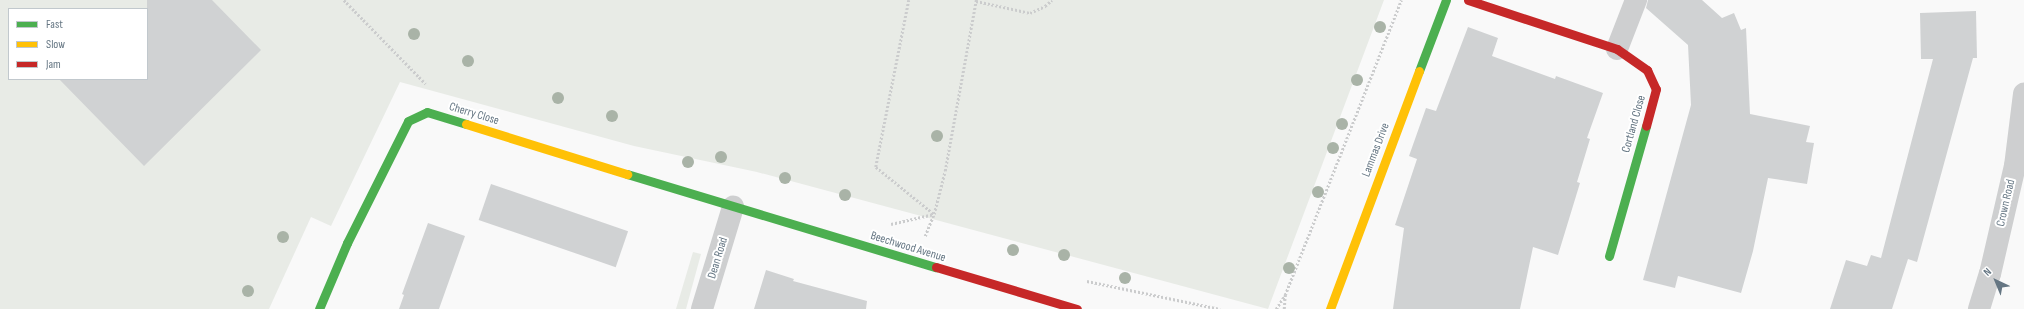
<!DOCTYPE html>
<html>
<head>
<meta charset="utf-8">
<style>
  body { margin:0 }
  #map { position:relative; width:2024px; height:309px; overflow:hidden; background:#f9f9f9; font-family:"Sofia Sans Condensed",sans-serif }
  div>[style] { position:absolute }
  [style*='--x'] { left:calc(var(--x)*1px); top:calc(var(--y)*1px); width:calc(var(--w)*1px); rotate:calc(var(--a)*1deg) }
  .green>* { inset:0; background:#e8ebe6 }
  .building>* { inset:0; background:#d0d2d3; transform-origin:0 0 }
  .path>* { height:2.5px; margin-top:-1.25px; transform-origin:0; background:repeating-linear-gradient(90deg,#cbcccd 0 2px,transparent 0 4px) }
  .street>* { height:22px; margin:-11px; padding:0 11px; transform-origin:11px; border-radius:11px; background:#cecfd0 }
  .fast>* { height:9px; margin:-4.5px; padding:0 4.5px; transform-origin:4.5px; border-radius:4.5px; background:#4caf50 }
  .slow>* { height:9px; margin:-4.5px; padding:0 4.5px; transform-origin:4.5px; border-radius:4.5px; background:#ffc107 }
  .jam>* { height:9px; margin:-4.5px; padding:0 4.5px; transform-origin:4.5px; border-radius:4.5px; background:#c62828 }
  .trees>* { width:12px; height:12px; margin:-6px; border-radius:50%; background:#a9b3a7 }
  span { translate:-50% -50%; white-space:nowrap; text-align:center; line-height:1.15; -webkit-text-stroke:4px #fff; paint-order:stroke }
  .street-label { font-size:12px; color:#657683 }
  .legend { position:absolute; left:8px; top:8px; width:140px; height:72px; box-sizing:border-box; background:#fff; border:1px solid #c1c8cd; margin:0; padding:5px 7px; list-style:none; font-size:12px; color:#657683 }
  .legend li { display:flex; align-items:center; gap:8px; height:20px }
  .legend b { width:20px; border:1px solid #c1c8cd }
  .north { position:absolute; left:1976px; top:261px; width:40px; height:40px; -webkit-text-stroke:3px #fff; paint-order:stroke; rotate:316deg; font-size:11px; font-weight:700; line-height:16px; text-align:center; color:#657683 }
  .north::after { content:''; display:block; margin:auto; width:14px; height:18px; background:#657683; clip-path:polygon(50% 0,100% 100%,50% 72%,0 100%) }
</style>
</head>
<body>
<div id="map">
  <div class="green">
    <div style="clip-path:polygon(evenodd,0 0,1384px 0,1268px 309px,757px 172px,634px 146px,400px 82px,331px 226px,311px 217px,269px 309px,0 309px,0 0,9px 9px,147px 9px,147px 79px,9px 79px,9px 9px)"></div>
    <div style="clip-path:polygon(693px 252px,701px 254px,686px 309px,676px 309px)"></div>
  </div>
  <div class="building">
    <div style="clip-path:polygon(147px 0,212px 0,261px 50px,144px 166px,59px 79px,147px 79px)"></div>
    <div style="clip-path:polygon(1648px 0,1702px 0,1722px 18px,1734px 13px,1741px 30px,1746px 28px,1750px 114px,1810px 126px,1806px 142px,1814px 143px,1807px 184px,1768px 178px,1753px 251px,1741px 293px,1678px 276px,1675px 288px,1643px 280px,1691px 105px,1688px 45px,1646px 8px)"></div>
    <div style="clip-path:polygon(1976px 11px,1977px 58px,1973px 58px,1917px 262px,1908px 259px,1892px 309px,1830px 309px,1846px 260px,1867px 266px,1871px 255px,1881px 258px,1933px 59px,1921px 59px,1920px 13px)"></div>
    <div style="clip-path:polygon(1468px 27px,1498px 38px,1492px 56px,1555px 79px,1556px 76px,1603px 93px,1587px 138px,1590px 139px,1577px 182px,1580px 183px,1558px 255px,1533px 247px,1520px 309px,1393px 309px,1404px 228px,1395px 225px,1417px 159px,1409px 156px,1426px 108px,1436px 111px)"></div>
    <div style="left:491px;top:184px;width:145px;height:38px;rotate:19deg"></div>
    <div style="clip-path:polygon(428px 223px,465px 236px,439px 309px,399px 309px,404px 295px,402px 294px)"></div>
    <div style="clip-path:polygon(766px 270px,794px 279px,793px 281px,867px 301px,866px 309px,754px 309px)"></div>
  </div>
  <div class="path">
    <div style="--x:344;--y:0;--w:117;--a:45.7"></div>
    <div style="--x:909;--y:0;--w:170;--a:101.2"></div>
    <div style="--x:876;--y:167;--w:75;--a:39"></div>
    <div style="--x:976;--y:1;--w:55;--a:12.5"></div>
    <div style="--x:1030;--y:13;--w:17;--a:-25"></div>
    <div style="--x:1045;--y:6;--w:9;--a:-41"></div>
    <div style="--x:891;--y:224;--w:44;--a:-13.1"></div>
    <div style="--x:925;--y:236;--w:24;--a:-68"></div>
    <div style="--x:934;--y:214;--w:44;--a:-75.7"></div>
    <div style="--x:945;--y:171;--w:174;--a:-79.7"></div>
    <div style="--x:1087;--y:281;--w:136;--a:11.9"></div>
    <div style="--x:1276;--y:309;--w:17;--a:-57"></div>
    <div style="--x:1285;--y:295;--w:317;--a:-68.5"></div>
    <div style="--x:1284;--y:309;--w:14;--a:-86"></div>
  </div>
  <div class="street">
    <div style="--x:1617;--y:49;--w:53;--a:-68.8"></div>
    <div style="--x:702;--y:309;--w:107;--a:-73.1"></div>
    <div style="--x:1979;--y:309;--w:37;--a:-73"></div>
    <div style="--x:1990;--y:274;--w:111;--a:-77"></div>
    <div style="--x:2015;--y:166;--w:73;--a:-82.9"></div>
  </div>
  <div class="fast">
    <div style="--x:1419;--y:71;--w:76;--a:-69.2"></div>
    <div style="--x:627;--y:174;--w:323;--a:16.8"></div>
    <div style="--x:1609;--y:256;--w:135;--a:-74.1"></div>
    <div style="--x:319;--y:309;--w:72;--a:-67"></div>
    <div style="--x:347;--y:243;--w:136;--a:-63.4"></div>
    <div style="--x:408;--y:121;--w:21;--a:-25"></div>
    <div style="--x:427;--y:112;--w:41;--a:17.1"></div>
  </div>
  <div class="slow">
    <div style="--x:466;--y:124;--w:169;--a:17.3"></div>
    <div style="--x:1330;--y:309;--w:254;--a:-69.5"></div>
  </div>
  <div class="jam">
    <div style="--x:1468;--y:0;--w:157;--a:18.2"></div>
    <div style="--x:1617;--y:49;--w:37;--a:35"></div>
    <div style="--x:1647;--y:70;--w:21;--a:65"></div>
    <div style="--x:1656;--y:89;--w:38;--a:105"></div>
    <div style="--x:936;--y:267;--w:147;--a:16.6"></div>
  </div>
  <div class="trees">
    <div style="left:1380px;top:27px"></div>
    <div style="left:414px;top:34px"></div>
    <div style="left:468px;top:61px"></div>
    <div style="left:1357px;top:80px"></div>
    <div style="left:558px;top:98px"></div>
    <div style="left:612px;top:116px"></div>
    <div style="left:1342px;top:124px"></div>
    <div style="left:937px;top:136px"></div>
    <div style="left:1333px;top:148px"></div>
    <div style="left:721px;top:157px"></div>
    <div style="left:688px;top:162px"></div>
    <div style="left:785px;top:178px"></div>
    <div style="left:1318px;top:192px"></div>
    <div style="left:845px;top:195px"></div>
    <div style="left:283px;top:237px"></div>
    <div style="left:1013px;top:250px"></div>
    <div style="left:1064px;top:255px"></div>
    <div style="left:1289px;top:268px"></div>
    <div style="left:1125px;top:278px"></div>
    <div style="left:248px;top:291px"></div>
  </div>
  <div class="street-label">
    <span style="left:474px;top:114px;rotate:17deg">Cherry Close</span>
    <span style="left:1634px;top:124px;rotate:-74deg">Cortland Close</span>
    <span style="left:1376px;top:150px;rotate:-69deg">Lammas Drive</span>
    <span style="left:2006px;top:203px;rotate:-77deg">Crown Road</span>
    <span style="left:908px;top:247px;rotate:17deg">Beechwood Avenue</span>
    <span style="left:718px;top:258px;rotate:-73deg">Dean Road</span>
  </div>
  <ul class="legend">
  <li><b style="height:5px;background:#4caf50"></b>Fast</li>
  <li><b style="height:5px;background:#ffc107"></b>Slow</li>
  <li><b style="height:5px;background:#c62828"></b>Jam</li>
  </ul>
  <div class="north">N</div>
</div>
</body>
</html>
